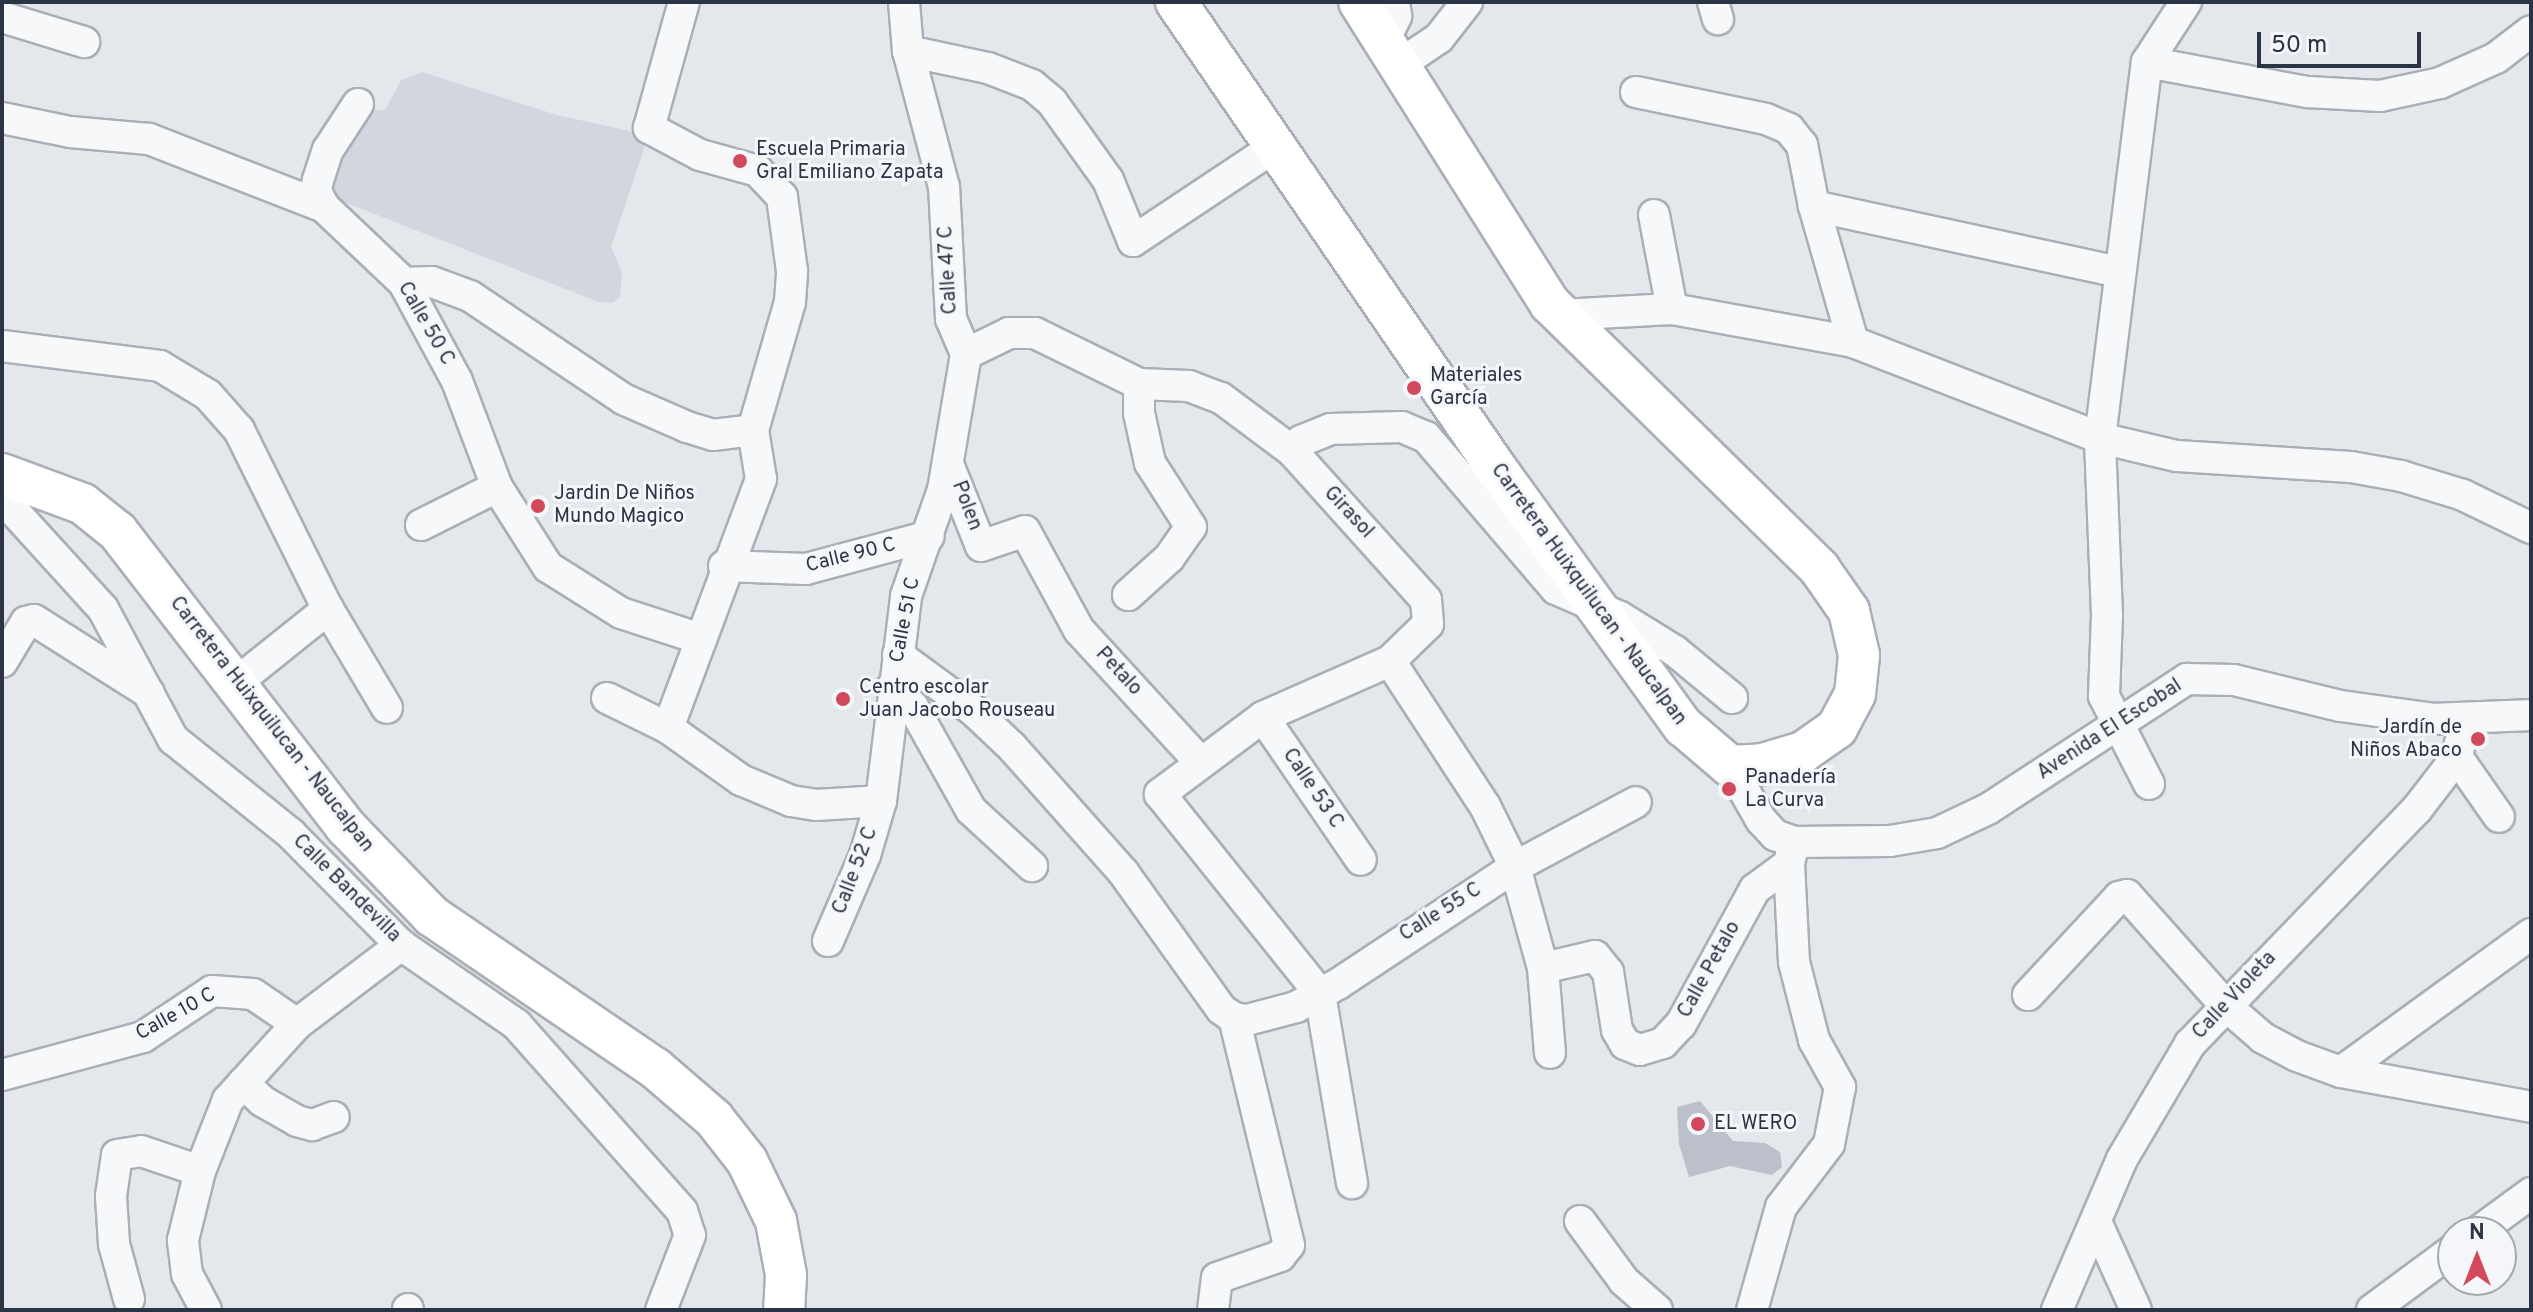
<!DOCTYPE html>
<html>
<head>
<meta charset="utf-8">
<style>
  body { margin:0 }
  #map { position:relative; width:2533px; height:1312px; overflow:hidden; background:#e4e7ec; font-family:Overpass,sans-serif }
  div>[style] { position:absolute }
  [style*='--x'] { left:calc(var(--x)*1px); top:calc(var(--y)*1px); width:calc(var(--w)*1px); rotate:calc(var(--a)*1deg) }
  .built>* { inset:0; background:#d2d6de }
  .building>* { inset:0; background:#bbc0ca }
  .roads { filter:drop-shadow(2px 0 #a9aeb7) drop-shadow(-2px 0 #a9aeb7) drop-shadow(0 2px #a9aeb7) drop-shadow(0 -2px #a9aeb7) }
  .minor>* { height:30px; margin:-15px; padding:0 15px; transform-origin:15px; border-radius:15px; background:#f7f8fa }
  .major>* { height:40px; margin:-20px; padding:0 20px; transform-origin:20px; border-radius:20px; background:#fff }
  .dots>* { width:22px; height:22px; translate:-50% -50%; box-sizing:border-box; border:4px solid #f4f6f9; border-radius:50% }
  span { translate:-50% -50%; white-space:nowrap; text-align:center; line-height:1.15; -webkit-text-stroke:6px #f4f6f9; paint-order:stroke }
  .poi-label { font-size:20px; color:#2b3445 }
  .left { translate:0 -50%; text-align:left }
  .right { translate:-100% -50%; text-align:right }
  .street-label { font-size:20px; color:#2b3445 }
  .frame { position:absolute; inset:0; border:4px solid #2b3445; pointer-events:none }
  .north { position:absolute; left:2437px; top:1216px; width:80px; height:80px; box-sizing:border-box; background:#f4f6f9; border:2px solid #a4a8b1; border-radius:50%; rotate:0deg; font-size:22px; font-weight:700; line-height:32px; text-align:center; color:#2b3445 }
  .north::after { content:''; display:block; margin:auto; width:28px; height:36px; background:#d1495b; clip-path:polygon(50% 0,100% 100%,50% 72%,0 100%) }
  .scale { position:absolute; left:2257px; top:32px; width:164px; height:36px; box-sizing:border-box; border:4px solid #2b3445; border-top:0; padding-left:10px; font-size:24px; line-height:28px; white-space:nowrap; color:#2b3445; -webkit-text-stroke:6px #f4f6f9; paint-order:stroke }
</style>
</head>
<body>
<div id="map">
  <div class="built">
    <div style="clip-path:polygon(422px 72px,557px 115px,643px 134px,647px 140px,611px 247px,622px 272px,620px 297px,613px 303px,599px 302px,316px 191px,367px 110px,385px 110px,401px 80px)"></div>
  </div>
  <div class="building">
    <div style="clip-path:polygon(1700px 1101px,1733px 1141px,1765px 1143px,1780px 1152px,1782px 1167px,1772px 1175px,1730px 1166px,1689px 1177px,1679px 1144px,1677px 1107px)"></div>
  </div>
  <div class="roads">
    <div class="minor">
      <div style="--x:1713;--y:2;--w:18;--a:74"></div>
      <div style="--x:2;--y:17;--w:86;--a:17"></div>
      <div style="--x:1384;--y:41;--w:28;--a:-64"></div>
      <div style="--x:1396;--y:16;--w:14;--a:-98"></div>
      <div style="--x:908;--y:51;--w:82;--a:12"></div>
      <div style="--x:988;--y:68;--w:47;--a:21.1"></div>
      <div style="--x:1032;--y:85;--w:26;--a:40"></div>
      <div style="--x:1052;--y:102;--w:96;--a:54.3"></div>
      <div style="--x:1108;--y:180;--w:66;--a:67.7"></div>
      <div style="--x:1133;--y:241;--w:172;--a:-33.6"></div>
      <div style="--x:2147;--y:62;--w:164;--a:10.6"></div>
      <div style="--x:2308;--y:92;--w:72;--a:3.2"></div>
      <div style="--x:2380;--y:96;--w:61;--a:-12.2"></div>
      <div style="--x:2440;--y:83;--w:61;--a:-24.1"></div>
      <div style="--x:2496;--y:58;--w:44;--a:-37.6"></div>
      <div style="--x:1399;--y:65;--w:48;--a:-34"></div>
      <div style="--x:1439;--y:38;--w:46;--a:-52.1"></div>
      <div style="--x:1636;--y:92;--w:133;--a:11.7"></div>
      <div style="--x:1766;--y:119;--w:25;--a:23"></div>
      <div style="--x:1789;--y:129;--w:21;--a:51"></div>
      <div style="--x:1802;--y:145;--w:62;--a:78.9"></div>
      <div style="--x:2;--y:118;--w:69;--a:11.6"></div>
      <div style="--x:70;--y:132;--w:79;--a:5.1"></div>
      <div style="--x:149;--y:139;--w:188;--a:21.2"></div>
      <div style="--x:324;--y:207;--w:110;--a:43.5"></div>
      <div style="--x:404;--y:283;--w:111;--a:61.6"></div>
      <div style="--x:457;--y:381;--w:113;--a:69.3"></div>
      <div style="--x:497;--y:487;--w:95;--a:57.5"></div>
      <div style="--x:548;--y:567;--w:86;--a:32.2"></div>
      <div style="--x:621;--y:613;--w:84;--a:18"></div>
      <div style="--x:324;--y:207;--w:18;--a:-117"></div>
      <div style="--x:316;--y:191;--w:11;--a:-80"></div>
      <div style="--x:318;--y:180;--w:32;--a:-72"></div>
      <div style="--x:328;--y:150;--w:55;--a:-56.9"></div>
      <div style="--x:1654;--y:215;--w:96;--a:79.2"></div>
      <div style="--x:404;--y:283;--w:28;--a:-2"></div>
      <div style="--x:432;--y:282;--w:40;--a:20.2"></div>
      <div style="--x:470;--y:296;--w:184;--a:33.9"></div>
      <div style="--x:623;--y:399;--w:70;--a:23.6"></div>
      <div style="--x:687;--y:427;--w:27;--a:17"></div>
      <div style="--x:713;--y:435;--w:40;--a:-7.1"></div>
      <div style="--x:1560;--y:315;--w:112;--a:-3.1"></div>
      <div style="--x:1672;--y:309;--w:184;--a:10.3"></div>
      <div style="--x:1853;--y:342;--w:265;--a:21.2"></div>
      <div style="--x:2100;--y:438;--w:79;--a:13.2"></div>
      <div style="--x:2177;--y:456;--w:174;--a:3.6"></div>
      <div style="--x:2351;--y:467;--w:51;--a:10.2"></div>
      <div style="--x:2401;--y:476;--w:65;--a:17"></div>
      <div style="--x:2463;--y:495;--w:76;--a:25.9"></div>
      <div style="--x:1853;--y:342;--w:141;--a:-106"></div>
      <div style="--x:1814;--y:206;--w:313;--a:12.2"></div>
      <div style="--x:2;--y:346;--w:159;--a:7.2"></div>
      <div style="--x:160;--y:366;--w:56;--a:31.1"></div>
      <div style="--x:208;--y:395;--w:47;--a:48.5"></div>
      <div style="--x:239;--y:430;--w:200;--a:63.6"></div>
      <div style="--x:328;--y:609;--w:115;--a:59.2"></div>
      <div style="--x:966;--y:354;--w:48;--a:-26"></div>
      <div style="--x:1009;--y:333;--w:26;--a:0"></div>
      <div style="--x:1035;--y:333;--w:116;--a:26.1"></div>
      <div style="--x:1139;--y:384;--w:50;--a:2.3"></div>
      <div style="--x:1189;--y:386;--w:34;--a:21"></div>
      <div style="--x:1221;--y:398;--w:89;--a:36.7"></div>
      <div style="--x:1292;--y:451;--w:200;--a:48"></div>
      <div style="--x:1426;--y:600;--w:24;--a:85"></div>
      <div style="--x:1428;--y:624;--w:53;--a:135.8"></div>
      <div style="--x:1390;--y:661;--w:139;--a:156.2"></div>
      <div style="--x:1263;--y:717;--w:129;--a:143.2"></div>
      <div style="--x:1160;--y:794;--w:256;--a:51.3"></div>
      <div style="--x:1320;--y:994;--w:192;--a:80.4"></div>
      <div style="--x:1292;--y:451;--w:13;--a:-48"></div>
      <div style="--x:1301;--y:441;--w:32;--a:-22"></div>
      <div style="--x:1331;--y:429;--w:71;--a:-1.6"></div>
      <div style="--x:1402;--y:427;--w:26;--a:23"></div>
      <div style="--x:1426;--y:437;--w:200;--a:49.5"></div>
      <div style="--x:1556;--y:589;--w:70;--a:23.6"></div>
      <div style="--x:1620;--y:617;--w:65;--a:31.7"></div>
      <div style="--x:1675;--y:651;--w:74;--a:39.5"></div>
      <div style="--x:948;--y:464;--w:88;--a:68.1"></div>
      <div style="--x:981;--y:546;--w:46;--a:-18.8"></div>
      <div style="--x:1025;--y:531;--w:113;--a:61.4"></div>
      <div style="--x:1079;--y:630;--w:178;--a:47.5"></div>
      <div style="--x:2;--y:498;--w:150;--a:47.7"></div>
      <div style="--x:103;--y:609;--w:148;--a:61.7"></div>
      <div style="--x:173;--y:739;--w:151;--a:38.8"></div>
      <div style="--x:291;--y:834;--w:156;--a:45.3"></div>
      <div style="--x:401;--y:945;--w:140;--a:34.5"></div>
      <div style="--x:516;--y:1024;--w:250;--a:48.4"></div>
      <div style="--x:682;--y:1211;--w:25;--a:72"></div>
      <div style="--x:690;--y:1235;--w:80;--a:111.1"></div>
      <div style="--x:421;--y:525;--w:85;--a:-26.6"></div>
      <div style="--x:724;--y:566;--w:82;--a:2.1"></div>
      <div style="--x:806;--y:569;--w:127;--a:-15"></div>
      <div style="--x:1128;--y:595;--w:55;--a:-42.1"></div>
      <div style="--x:1169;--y:558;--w:38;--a:-55"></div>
      <div style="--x:1191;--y:527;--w:76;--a:-122.6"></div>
      <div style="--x:1150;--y:463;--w:51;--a:-102.4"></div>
      <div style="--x:1139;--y:413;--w:29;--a:-90"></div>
      <div style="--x:898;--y:655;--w:93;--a:36.3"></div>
      <div style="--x:973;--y:710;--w:54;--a:43.5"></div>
      <div style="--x:1012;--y:747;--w:167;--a:48.4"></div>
      <div style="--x:1123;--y:872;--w:168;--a:54.4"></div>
      <div style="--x:1221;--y:1009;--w:16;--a:35"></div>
      <div style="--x:1234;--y:1018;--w:13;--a:9"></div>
      <div style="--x:1247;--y:1020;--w:51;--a:-14.9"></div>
      <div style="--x:1296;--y:1007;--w:48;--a:-28.7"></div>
      <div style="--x:1338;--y:984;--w:212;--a:-33.5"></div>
      <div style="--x:1515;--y:867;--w:137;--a:-28.2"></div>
      <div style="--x:1390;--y:661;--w:173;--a:56.8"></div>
      <div style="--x:1485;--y:806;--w:68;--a:63.8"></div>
      <div style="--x:1515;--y:867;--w:105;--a:74.5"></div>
      <div style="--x:1543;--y:968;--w:85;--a:85.3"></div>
      <div style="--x:2;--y:662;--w:47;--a:-59"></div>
      <div style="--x:26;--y:622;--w:8;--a:-14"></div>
      <div style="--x:34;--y:620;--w:136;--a:32.4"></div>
      <div style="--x:237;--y:682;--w:117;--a:-38.7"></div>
      <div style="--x:893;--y:686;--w:29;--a:46"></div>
      <div style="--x:913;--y:707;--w:118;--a:60.6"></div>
      <div style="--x:971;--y:810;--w:83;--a:42.6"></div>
      <div style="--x:607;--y:698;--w:68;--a:26.2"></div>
      <div style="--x:668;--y:728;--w:266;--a:-69.5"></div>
      <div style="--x:761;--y:479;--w:50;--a:-99.3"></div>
      <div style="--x:753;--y:430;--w:133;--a:-73.9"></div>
      <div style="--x:790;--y:302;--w:31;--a:-86"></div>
      <div style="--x:792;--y:271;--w:75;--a:-97.7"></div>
      <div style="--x:782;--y:197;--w:35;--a:-133"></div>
      <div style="--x:758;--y:171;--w:60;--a:-164.6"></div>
      <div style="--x:700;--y:155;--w:58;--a:-152.1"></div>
      <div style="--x:649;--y:128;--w:131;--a:-74.5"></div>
      <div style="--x:1263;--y:717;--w:173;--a:55.6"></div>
      <div style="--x:668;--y:728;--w:90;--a:35.5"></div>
      <div style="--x:741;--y:780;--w:54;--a:22.8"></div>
      <div style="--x:791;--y:801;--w:25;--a:9"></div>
      <div style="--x:816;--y:805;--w:65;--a:-3.5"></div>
      <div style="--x:2457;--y:757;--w:73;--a:55"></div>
      <div style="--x:1730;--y:766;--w:62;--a:60.1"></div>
      <div style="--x:1761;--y:820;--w:21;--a:47"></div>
      <div style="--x:1775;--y:835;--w:20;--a:20"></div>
      <div style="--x:1794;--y:842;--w:23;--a:103"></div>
      <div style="--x:1789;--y:864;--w:98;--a:87.1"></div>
      <div style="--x:1794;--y:962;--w:81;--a:75.6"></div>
      <div style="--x:1814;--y:1040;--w:54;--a:61"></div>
      <div style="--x:1840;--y:1087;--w:58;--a:100.9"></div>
      <div style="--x:1829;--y:1144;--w:79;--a:127.3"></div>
      <div style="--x:1781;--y:1207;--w:107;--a:105.7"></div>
      <div style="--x:2149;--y:784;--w:99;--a:-117.1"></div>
      <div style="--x:2104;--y:696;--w:81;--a:-87.9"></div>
      <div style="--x:2107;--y:615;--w:177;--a:-92.3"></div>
      <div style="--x:2100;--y:438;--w:379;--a:-82.9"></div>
      <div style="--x:2147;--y:62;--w:72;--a:-57"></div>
      <div style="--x:1794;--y:842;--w:96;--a:-0.6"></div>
      <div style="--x:1890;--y:841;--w:48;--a:-9.7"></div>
      <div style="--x:1937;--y:833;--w:56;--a:-25.2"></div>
      <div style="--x:1988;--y:809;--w:238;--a:-33.2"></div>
      <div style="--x:2187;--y:679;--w:47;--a:1.2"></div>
      <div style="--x:2234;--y:680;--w:110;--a:13.7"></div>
      <div style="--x:2341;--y:706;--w:93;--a:8"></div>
      <div style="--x:2433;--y:719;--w:98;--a:-2.3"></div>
      <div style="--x:828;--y:941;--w:94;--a:-66.7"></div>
      <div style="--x:865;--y:855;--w:56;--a:-73.5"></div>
      <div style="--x:881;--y:801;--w:207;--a:-83"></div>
      <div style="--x:906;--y:596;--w:112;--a:-70.8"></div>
      <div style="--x:943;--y:490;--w:138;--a:-80.4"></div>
      <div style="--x:966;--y:354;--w:38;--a:-113"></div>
      <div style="--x:951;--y:319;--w:132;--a:-93"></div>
      <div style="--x:944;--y:187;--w:141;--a:-104.8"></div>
      <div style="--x:908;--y:51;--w:49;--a:-94.7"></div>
      <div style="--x:1543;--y:968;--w:53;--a:-13"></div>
      <div style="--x:1595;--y:956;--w:21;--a:51"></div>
      <div style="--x:1608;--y:972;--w:59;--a:81.2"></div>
      <div style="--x:1617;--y:1030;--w:16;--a:60"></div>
      <div style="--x:1625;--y:1044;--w:16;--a:22"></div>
      <div style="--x:1640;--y:1050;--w:24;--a:-17"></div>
      <div style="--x:1663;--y:1043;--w:26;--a:-47"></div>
      <div style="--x:1681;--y:1024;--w:154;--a:-61.3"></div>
      <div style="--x:1755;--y:889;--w:42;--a:-36.3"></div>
      <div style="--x:2028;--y:995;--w:134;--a:-47.1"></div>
      <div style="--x:2119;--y:897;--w:8;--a:-14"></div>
      <div style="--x:2127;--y:895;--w:147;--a:48.3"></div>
      <div style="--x:2225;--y:1005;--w:50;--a:41"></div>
      <div style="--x:2263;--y:1038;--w:38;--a:28"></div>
      <div style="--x:2297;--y:1056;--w:47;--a:20"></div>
      <div style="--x:2341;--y:1072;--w:193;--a:10.4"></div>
      <div style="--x:2341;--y:1072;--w:235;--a:-36"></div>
      <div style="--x:2;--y:1075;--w:146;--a:-15.1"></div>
      <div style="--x:143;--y:1037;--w:83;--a:-33.7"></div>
      <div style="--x:212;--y:991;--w:41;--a:4.2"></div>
      <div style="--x:253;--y:994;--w:53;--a:34.3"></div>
      <div style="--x:243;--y:1083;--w:26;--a:43"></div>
      <div style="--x:262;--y:1101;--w:40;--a:29.7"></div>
      <div style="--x:297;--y:1121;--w:16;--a:15"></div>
      <div style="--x:312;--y:1125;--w:23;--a:-20"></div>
      <div style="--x:1580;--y:1221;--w:74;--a:53.7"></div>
      <div style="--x:1624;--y:1281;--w:44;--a:41.3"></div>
      <div style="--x:2097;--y:1224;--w:94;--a:65.6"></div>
      <div style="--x:2478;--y:1232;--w:66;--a:-36.3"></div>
      <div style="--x:129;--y:1299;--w:57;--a:-105.3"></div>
      <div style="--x:114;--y:1244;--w:48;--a:-93.6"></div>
      <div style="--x:111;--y:1196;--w:41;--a:-81.7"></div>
      <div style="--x:117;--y:1155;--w:24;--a:-9"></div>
      <div style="--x:141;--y:1151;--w:62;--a:18.7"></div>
      <div style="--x:206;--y:1310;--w:41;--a:-117.8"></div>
      <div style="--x:187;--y:1274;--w:34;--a:-97"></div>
      <div style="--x:183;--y:1240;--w:71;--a:-76.2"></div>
      <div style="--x:200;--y:1171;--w:76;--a:-68.5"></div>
      <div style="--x:228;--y:1100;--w:103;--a:-47.8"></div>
      <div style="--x:297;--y:1024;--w:131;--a:-37.2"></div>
      <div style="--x:408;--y:1310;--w:1;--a:-90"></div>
      <div style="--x:1213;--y:1310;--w:32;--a:-83"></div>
      <div style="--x:1217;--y:1278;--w:67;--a:-19.2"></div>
      <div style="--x:1280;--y:1256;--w:14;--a:-51"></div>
      <div style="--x:1289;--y:1245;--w:234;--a:-103.6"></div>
      <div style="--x:2057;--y:1310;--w:164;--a:-66.7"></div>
      <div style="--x:2122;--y:1159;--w:134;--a:-59.4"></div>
      <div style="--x:2190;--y:1044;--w:327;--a:-46"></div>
      <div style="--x:2417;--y:809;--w:66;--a:-52.4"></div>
      <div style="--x:2457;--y:757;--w:38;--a:-78"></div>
      <div style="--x:2372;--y:1310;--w:101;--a:-36.5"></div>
    </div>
    <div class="major">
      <div style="--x:1176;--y:2;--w:565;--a:55.52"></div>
      <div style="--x:1496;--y:468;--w:319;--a:54.1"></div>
      <div style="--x:1683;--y:726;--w:62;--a:40.4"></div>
      <div style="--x:1730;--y:766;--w:33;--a:-3"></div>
      <div style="--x:1763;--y:764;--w:42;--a:-16.7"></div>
      <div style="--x:1803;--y:752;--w:42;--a:-35.2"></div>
      <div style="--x:1837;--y:728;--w:38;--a:-62"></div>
      <div style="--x:1855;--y:694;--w:39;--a:-84"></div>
      <div style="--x:1859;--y:655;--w:45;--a:-102.8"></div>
      <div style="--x:1849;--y:611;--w:52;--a:-124.9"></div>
      <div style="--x:1819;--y:568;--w:377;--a:-135.5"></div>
      <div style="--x:1550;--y:304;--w:357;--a:-122.3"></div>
      <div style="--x:2;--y:474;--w:86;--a:20.3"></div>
      <div style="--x:83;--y:504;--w:45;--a:38.7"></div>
      <div style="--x:118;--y:532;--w:373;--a:52.3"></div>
      <div style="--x:346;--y:827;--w:124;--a:46"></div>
      <div style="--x:432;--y:916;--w:270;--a:34.3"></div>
      <div style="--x:655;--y:1068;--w:78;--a:40.8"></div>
      <div style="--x:714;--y:1119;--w:53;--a:51.8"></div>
      <div style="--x:747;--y:1161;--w:67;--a:64.2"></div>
      <div style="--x:776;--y:1221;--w:55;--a:79.5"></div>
      <div style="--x:786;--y:1275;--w:35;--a:93"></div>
    </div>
  </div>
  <div class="dots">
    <div style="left:740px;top:161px;background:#d1495b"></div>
    <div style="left:1414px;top:388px;background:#d1495b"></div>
    <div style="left:538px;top:506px;background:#d1495b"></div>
    <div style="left:843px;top:699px;background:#d1495b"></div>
    <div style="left:2478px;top:739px;background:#d1495b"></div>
    <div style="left:1729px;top:789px;background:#d1495b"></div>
    <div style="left:1698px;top:1124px;background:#d1495b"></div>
  </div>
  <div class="poi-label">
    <span class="left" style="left:756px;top:162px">Escuela Primaria<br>Gral Emiliano Zapata</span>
    <span class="left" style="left:1430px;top:388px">Materiales<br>García</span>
    <span class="left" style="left:554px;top:506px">Jardin De Niños<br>Mundo Magico</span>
    <span class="left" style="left:859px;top:700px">Centro escolar<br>Juan Jacobo Rouseau</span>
    <span class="right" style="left:2462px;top:740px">Jardín de<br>Niños Abaco</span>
    <span class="left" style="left:1745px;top:790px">Panadería<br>La Curva</span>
    <span class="left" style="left:1714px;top:1124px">EL WERO</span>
  </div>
  <div class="street-label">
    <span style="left:949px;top:270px;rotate:-93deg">Calle 47 C</span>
    <span style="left:425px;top:324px;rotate:60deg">Calle 50 C</span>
    <span style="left:966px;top:506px;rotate:69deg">Polen</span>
    <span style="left:1348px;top:513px;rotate:47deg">Girasol</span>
    <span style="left:851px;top:556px;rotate:-14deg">Calle 90 C</span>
    <span style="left:1588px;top:595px;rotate:54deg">Carretera Huixquilucan - Naucalpan</span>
    <span style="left:906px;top:620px;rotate:-79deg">Calle 51 C</span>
    <span style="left:1118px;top:672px;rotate:47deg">Petalo</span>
    <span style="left:271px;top:725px;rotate:52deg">Carretera Huixquilucan - Naucalpan</span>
    <span style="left:2110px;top:730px;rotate:-33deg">Avenida El Escobal</span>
    <span style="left:1312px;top:789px;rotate:56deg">Calle 53 C</span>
    <span style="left:856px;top:871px;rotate:-69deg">Calle 52 C</span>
    <span style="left:346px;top:889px;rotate:45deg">Calle Bandevilla</span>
    <span style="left:1441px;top:913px;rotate:-32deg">Calle 55 C</span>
    <span style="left:1710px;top:970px;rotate:-61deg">Calle Petalo</span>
    <span style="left:2235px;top:996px;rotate:-47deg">Calle Violeta</span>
    <span style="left:176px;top:1015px;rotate:-29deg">Calle 10 C</span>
  </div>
  <div class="frame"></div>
  <div class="north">N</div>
  <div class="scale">50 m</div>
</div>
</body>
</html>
